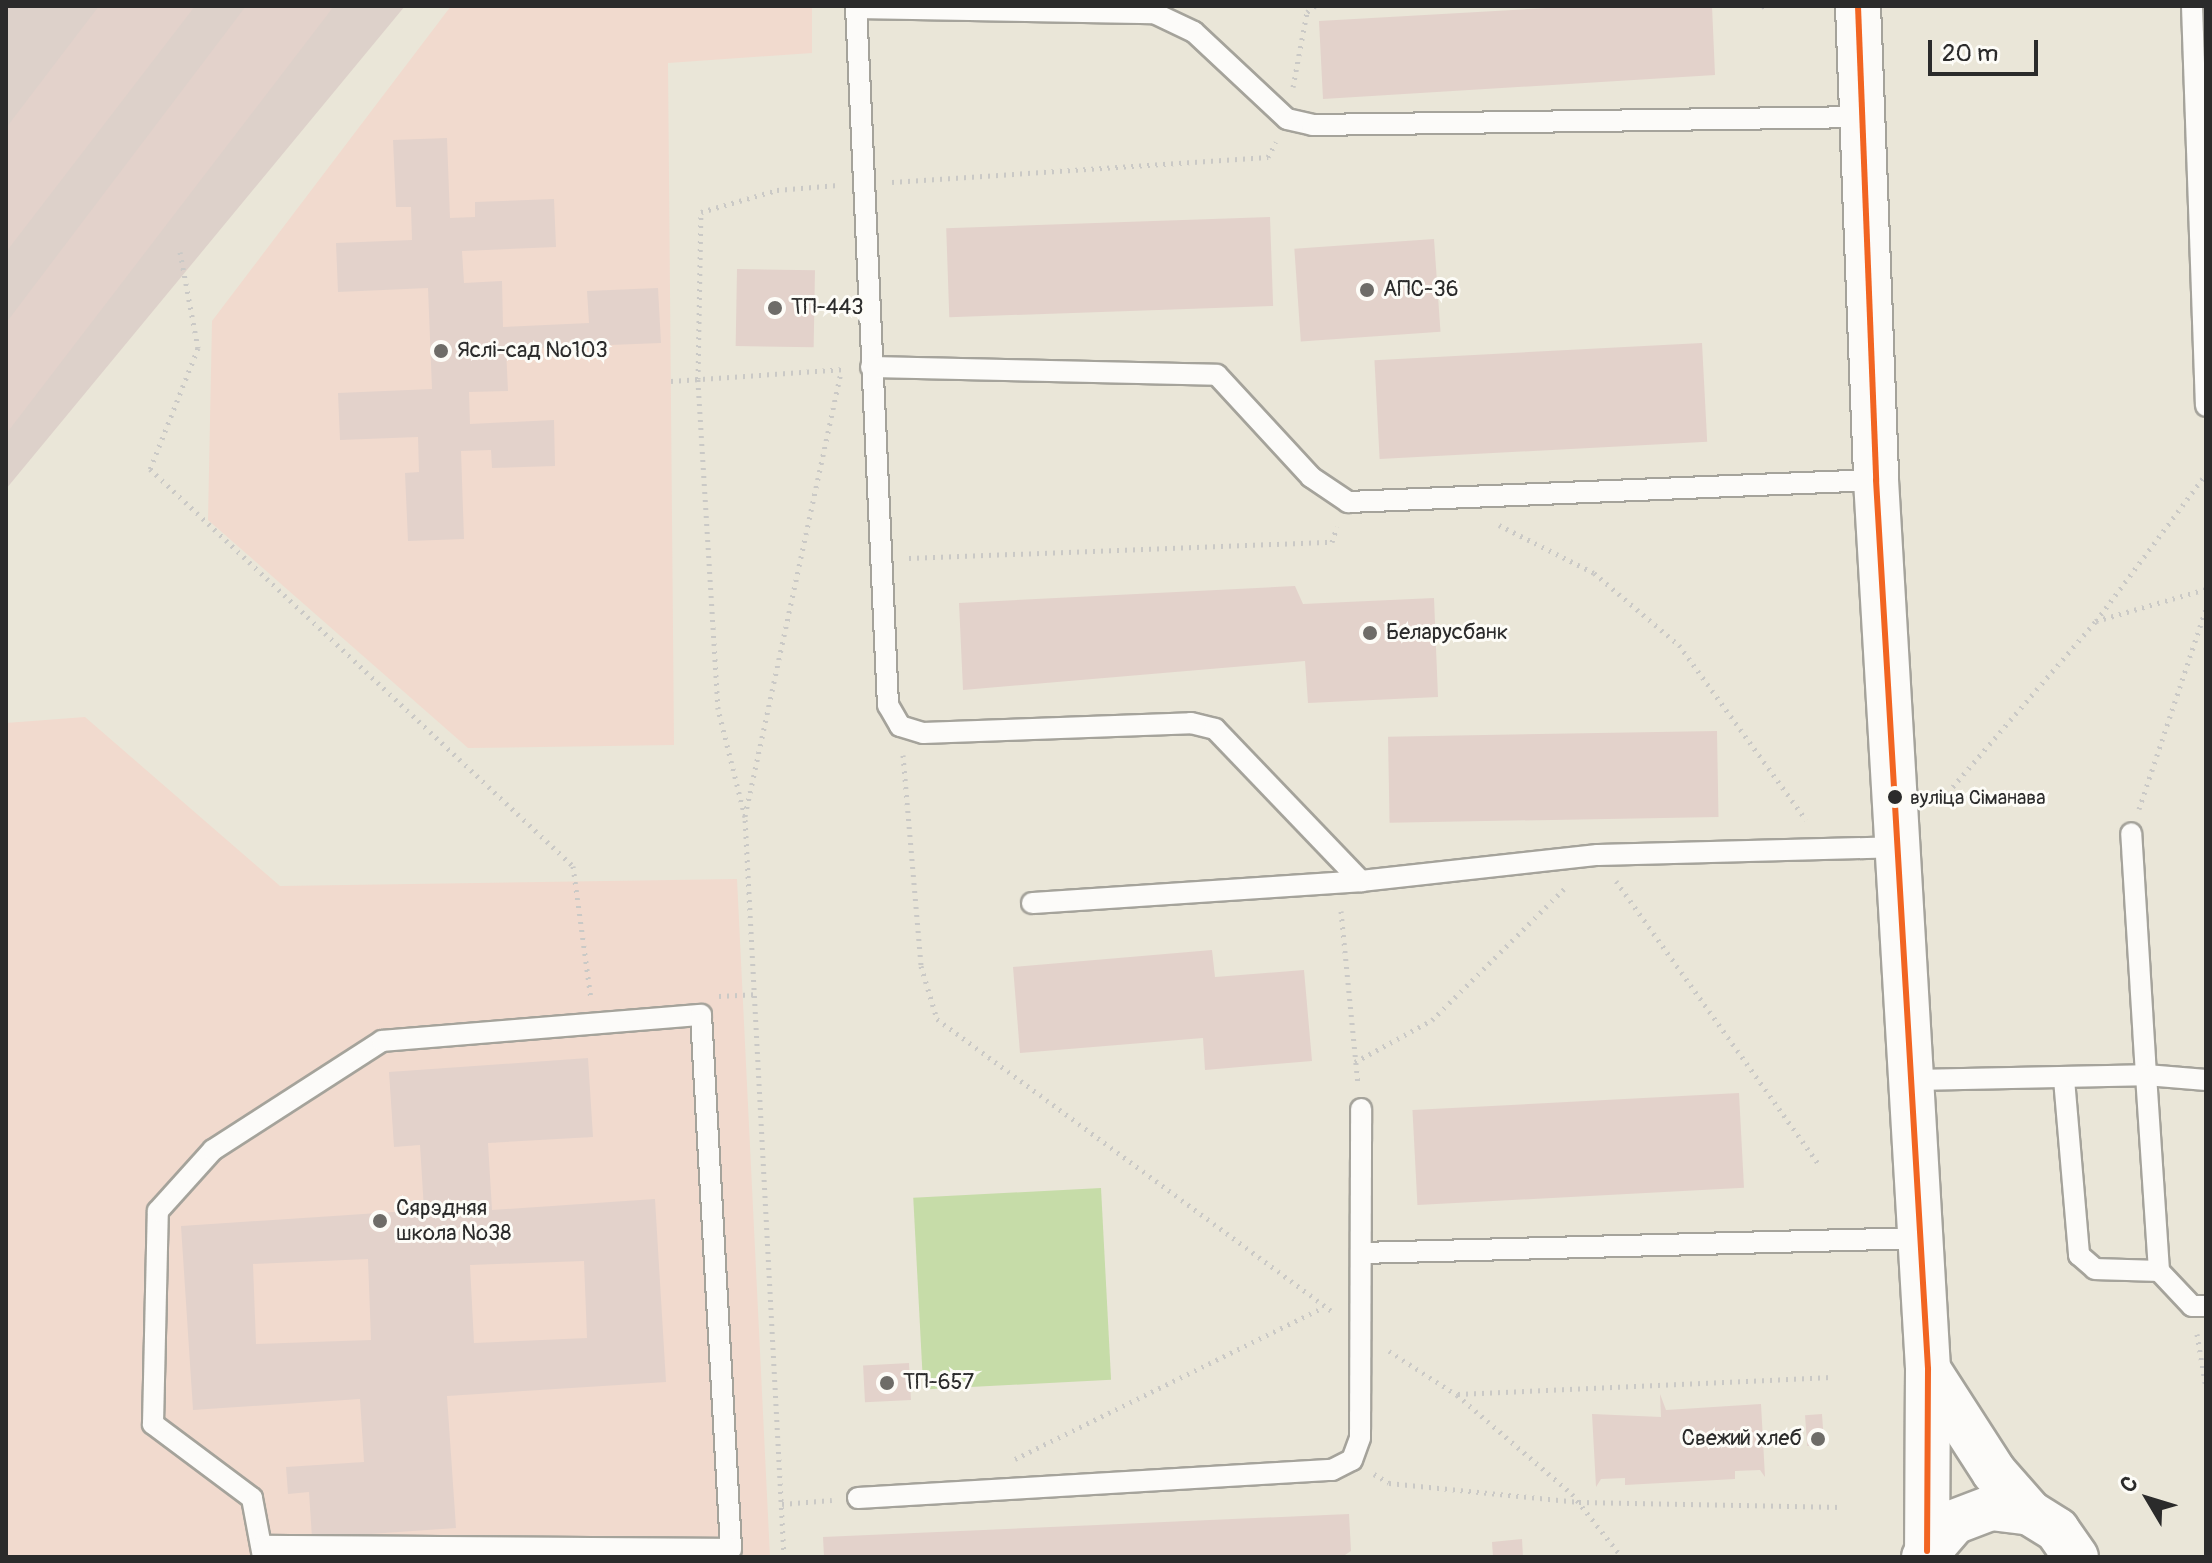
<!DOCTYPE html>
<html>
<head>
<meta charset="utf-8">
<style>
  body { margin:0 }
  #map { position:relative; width:2212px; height:1563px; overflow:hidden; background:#eae6d8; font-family:Pangolin,sans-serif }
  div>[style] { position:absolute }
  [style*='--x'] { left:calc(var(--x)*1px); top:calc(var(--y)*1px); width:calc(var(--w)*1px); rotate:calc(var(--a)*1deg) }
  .built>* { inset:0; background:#f1dace }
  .industrial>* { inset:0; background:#ddd1ca }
  .green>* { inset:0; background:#c6dca8; transform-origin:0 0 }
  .building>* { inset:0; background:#e3d2cb; transform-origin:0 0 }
  .path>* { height:5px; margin-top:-2.5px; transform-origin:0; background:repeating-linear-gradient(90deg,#cac9c6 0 2px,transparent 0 8px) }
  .roads { filter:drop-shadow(2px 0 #a5a39b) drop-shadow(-2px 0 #a5a39b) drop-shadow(0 2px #a5a39b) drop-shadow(0 -2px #a5a39b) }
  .service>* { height:20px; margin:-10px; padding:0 10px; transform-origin:10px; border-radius:10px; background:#fcfbf9 }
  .secondary>* { height:44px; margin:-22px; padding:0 22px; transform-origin:22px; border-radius:22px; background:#fcfbf9 }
  .bus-1>* { height:6px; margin:-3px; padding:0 3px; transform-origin:3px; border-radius:3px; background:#f26522 }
  .dots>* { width:22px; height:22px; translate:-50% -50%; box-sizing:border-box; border:4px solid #fdfcf7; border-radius:50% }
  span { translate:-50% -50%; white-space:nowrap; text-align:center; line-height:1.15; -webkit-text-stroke:6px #fdfcf7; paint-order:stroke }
  .bus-label { font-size:20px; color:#2b2b2b }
  .left { translate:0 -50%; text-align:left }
  .poi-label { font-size:22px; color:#2b2b2b }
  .right { translate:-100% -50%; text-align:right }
  .frame { position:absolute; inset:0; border:8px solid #2b2b2b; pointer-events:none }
  .north { position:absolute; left:2108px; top:1459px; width:80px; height:80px; -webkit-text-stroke:6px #fdfcf7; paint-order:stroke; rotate:308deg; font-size:22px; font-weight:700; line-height:32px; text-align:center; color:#2b2b2b }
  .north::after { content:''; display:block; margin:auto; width:28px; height:36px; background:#2b2b2b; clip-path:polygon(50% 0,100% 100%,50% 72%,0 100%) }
  .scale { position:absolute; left:1928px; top:40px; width:110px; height:36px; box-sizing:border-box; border:4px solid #2b2b2b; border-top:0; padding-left:10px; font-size:24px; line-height:28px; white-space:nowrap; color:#2b2b2b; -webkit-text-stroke:6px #fdfcf7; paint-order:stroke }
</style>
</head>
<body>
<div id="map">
  <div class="built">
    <div style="clip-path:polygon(451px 6px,812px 6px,812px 53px,668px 63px,674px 745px,468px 748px,208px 520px,212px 321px)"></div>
    <div style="clip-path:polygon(85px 717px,280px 886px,737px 879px,770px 1557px,6px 1557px,6px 723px)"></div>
  </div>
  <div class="industrial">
    <div style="clip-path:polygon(6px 6px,405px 6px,6px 489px)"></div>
  </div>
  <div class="green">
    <div style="left:1101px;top:1188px;width:192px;height:188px;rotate:87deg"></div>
  </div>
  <div class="building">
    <div style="clip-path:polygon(99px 6px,195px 6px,6px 252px,6px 128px)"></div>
    <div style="clip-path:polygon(246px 6px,334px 6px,6px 434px,6px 323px)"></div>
    <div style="clip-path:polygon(1582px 6px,1712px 6px,1715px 75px,1323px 99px,1319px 21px)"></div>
    <div style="clip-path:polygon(447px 138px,450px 218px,475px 217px,475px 202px,554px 199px,556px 247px,462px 251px,464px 283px,502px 281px,503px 327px,589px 323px,587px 291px,658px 288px,661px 343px,506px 349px,508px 391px,469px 392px,470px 424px,554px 420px,555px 466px,492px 468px,491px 450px,461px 451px,464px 539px,408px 541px,405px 473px,419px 472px,418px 437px,340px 440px,338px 393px,432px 389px,428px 288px,338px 292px,336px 243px,412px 240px,411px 207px,396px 207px,393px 140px)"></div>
    <div style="left:1270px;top:217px;width:89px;height:324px;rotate:88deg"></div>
    <div style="left:1434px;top:239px;width:93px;height:140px;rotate:86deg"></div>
    <div style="left:737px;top:269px;width:78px;height:77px;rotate:1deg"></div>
    <div style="left:1702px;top:343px;width:99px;height:328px;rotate:87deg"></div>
    <div style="clip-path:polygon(1295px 586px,1303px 604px,1434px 598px,1438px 697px,1308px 703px,1305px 661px,963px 690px,959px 603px)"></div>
    <div style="left:1717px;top:731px;width:86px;height:329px;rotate:89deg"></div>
    <div style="clip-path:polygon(1212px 950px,1215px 977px,1304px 970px,1312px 1061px,1205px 1070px,1203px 1038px,1020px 1053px,1013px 967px)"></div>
    <div style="clip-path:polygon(evenodd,588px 1058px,593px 1137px,488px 1143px,492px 1210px,655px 1199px,666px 1382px,447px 1396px,456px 1528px,312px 1538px,309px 1492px,288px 1494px,286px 1467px,364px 1462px,360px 1399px,193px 1410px,181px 1226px,424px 1210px,420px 1145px,394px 1147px,389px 1072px,588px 1058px,368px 1259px,371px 1340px,256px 1344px,253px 1264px,368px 1259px,588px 1058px,584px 1261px,587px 1338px,474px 1343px,470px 1265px,584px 1261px)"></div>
    <div style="left:1739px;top:1093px;width:95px;height:327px;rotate:87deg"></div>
    <div style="left:909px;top:1363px;width:37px;height:46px;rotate:87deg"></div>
    <div style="clip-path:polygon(1660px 1394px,1666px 1410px,1761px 1404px,1765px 1477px,1760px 1470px,1735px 1471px,1735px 1479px,1625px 1485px,1625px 1478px,1601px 1479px,1596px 1487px,1592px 1414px,1661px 1417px)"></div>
    <div style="left:1822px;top:1414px;width:31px;height:17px;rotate:86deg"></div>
    <div style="clip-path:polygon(1349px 1514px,1351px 1551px,1342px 1557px,824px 1557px,823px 1537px)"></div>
    <div style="clip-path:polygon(1522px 1539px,1523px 1557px,1493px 1557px,1492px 1542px)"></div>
  </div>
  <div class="path">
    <div style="--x:1763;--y:6;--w:5;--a:37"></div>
    <div style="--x:1293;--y:87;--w:76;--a:-79.4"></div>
    <div style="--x:1307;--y:12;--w:10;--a:-37"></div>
    <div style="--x:892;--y:182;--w:377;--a:-3.8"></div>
    <div style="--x:1268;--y:157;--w:17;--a:-62"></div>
    <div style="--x:180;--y:252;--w:98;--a:79.4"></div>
    <div style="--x:198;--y:348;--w:130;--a:111.6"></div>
    <div style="--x:150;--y:469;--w:580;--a:43.18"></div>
    <div style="--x:573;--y:866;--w:134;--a:82.3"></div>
    <div style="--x:671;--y:381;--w:175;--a:-3.9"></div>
    <div style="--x:1499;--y:525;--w:106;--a:26.8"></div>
    <div style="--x:1594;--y:573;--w:111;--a:40.3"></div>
    <div style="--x:1679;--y:645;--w:216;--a:54"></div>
    <div style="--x:909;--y:558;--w:423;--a:-2.2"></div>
    <div style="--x:1332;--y:542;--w:16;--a:-72"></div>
    <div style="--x:2096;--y:621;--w:115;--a:-16.2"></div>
    <div style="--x:903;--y:755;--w:212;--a:85.1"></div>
    <div style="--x:921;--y:966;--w:55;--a:73.2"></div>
    <div style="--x:937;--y:1019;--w:490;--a:36.5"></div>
    <div style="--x:1937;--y:805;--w:243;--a:-49.2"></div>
    <div style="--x:2096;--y:621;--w:184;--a:-53.2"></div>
    <div style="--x:2139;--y:809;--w:211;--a:-71.5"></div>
    <div style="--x:745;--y:816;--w:454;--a:-77.8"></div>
    <div style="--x:1616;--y:881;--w:349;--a:54.4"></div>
    <div style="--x:1341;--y:911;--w:174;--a:84.4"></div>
    <div style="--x:719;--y:996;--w:35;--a:-3"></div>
    <div style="--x:1355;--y:1062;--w:88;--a:-28.6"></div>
    <div style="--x:1432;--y:1020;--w:187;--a:-44.8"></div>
    <div style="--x:2197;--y:1334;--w:55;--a:80.5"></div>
    <div style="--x:1389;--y:1351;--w:81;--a:32.9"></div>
    <div style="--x:1457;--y:1395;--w:152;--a:40.7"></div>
    <div style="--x:1572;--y:1494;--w:80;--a:51.6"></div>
    <div style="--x:1458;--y:1394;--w:374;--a:-2.6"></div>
    <div style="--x:1015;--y:1459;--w:344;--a:-26.2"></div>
    <div style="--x:1374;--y:1474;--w:17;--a:31"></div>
    <div style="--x:1389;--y:1483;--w:191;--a:5.7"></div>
    <div style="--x:1579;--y:1502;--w:263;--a:1.1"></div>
    <div style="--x:782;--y:1504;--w:50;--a:-4.6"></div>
    <div style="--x:784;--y:1557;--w:741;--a:-93.02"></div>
    <div style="--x:745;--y:817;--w:111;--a:-104"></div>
    <div style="--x:718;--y:709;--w:331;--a:-93.5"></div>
    <div style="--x:698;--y:379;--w:167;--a:-89"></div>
    <div style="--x:701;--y:212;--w:79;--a:-16.1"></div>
    <div style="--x:777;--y:190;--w:61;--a:-4.7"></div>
  </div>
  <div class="roads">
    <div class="service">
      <div style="--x:856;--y:6;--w:700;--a:87.38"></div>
      <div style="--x:888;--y:705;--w:24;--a:60"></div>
      <div style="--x:900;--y:726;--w:24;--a:17"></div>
      <div style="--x:923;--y:733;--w:268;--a:-2.1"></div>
      <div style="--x:1191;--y:723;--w:25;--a:14"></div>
      <div style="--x:1215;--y:729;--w:211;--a:46.2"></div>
      <div style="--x:1361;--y:881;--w:238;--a:-6.3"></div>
      <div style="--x:1598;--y:855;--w:302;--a:-1.5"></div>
      <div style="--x:2192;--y:6;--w:400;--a:88"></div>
      <div style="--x:856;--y:8;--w:298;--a:1"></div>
      <div style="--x:1154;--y:13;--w:44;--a:25.4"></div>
      <div style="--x:1194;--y:32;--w:127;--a:43.1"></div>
      <div style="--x:1287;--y:119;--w:26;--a:13"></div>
      <div style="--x:1312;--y:125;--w:549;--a:-0.83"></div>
      <div style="--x:871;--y:367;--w:346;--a:1.3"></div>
      <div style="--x:1217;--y:375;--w:139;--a:47.3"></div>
      <div style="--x:1311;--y:477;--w:45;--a:34"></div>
      <div style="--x:1348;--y:502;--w:528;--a:-2.39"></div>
      <div style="--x:1032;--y:903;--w:330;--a:-3.8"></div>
      <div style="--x:2064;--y:1079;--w:177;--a:85.1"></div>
      <div style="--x:2079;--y:1255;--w:21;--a:41"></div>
      <div style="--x:2095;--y:1269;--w:64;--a:1.8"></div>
      <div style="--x:1913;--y:1080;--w:233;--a:-1.2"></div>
      <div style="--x:2146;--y:1075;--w:242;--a:-93.5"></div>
      <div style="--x:2206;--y:1080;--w:60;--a:-175.2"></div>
      <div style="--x:2146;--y:1075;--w:196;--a:86.2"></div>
      <div style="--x:2159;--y:1271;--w:48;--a:46.7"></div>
      <div style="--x:2192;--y:1306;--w:14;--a:0"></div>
      <div style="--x:1361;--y:1253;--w:560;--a:-1.53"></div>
      <div style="--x:858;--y:1498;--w:475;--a:-3.4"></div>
      <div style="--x:1332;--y:1470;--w:22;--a:-27"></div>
      <div style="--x:1352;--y:1460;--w:23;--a:-70"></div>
      <div style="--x:1360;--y:1438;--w:329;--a:-89.8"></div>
      <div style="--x:263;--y:1557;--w:60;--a:-100.6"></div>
      <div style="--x:252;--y:1498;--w:124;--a:-143.2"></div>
      <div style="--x:153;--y:1424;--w:213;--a:-88.7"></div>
      <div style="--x:158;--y:1211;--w:82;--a:-48"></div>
      <div style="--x:213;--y:1150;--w:201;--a:-32.8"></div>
      <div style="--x:382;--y:1041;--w:320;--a:-4.7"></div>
      <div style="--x:701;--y:1015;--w:535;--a:86.78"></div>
      <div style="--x:731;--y:1549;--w:468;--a:-179.6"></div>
    </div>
    <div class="secondary">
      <div style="--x:1858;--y:6;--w:474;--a:87.8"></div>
      <div style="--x:1876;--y:480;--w:891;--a:86.65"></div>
      <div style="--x:1928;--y:1369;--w:182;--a:90.3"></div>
      <div style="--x:1929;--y:1371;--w:120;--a:57.2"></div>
      <div style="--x:1994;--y:1472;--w:55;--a:48.7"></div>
      <div style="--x:1924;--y:1557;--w:46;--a:-49.4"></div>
      <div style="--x:1954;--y:1522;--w:40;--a:-21"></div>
      <div style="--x:1991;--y:1508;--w:39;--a:7"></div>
      <div style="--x:2030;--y:1513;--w:32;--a:32"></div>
      <div style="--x:2057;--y:1530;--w:33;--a:55"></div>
    </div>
  </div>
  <div class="bus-1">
    <div style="--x:1858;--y:6;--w:474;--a:87.8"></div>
    <div style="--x:1876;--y:480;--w:891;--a:86.65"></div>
    <div style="--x:1928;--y:1369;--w:182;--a:90.3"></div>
  </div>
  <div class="dots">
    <div style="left:1367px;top:290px;background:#6e6c68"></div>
    <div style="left:775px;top:308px;background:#6e6c68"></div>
    <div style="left:441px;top:351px;background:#6e6c68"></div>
    <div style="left:1370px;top:633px;background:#6e6c68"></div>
    <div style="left:1895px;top:797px;background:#2b2b2b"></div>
    <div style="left:380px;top:1221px;background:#6e6c68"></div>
    <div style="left:887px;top:1383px;background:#6e6c68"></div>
    <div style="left:1818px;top:1439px;background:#6e6c68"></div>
  </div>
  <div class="bus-label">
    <span class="left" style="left:1910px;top:797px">вуліца Сіманава</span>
  </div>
  <div class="poi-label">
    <span class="left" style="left:1383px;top:290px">АПС-36</span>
    <span class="left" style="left:791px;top:308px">ТП-443</span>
    <span class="left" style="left:457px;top:351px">Яслі-сад №103</span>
    <span class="left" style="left:1386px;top:633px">Беларусбанк</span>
    <span class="left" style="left:396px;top:1221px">Сярэдняя<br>школа №38</span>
    <span class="left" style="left:903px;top:1383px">ТП-657</span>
    <span class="right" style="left:1802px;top:1439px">Свежий хлеб</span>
  </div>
  <div class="frame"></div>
  <div class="north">С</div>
  <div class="scale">20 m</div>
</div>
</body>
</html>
